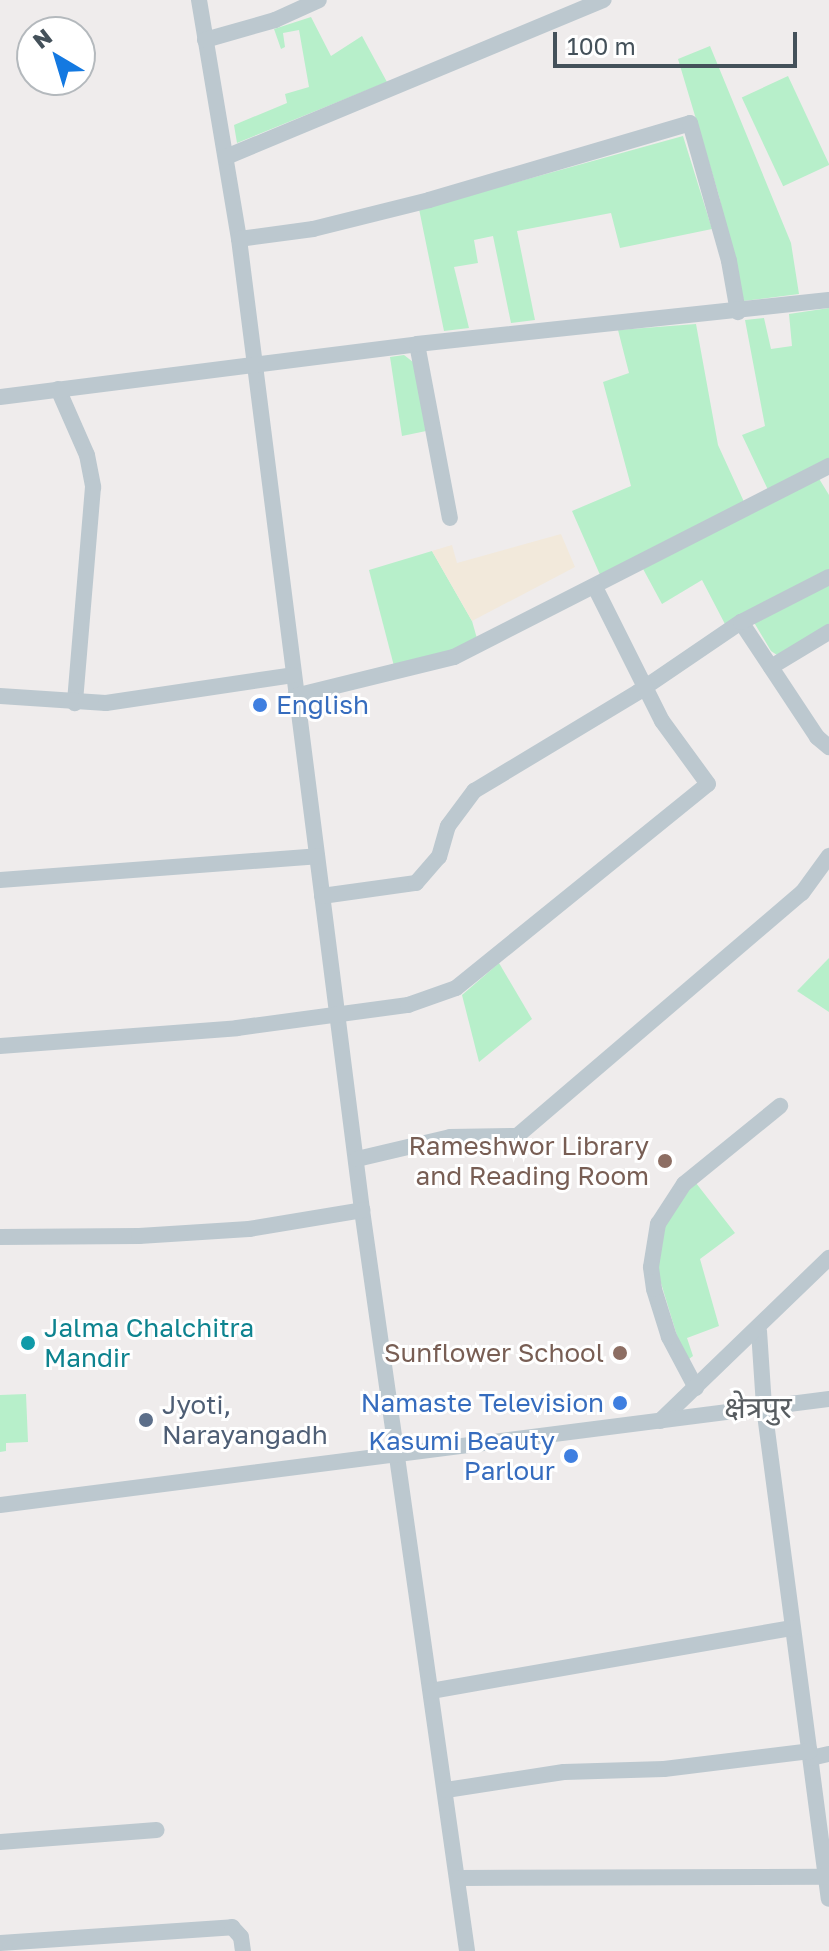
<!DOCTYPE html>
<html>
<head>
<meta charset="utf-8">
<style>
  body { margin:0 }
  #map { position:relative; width:829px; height:1951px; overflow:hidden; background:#efecec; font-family:"Golos Text","Noto Sans Devanagari",sans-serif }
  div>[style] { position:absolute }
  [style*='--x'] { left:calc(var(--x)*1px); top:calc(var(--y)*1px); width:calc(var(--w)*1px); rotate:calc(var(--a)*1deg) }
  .green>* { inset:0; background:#b7efca; transform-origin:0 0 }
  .sand>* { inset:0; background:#f2e9db }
  .street>* { height:16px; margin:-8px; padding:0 8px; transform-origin:8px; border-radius:8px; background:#bcc8cf }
  .dots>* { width:22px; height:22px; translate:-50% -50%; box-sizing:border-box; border:4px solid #fff; border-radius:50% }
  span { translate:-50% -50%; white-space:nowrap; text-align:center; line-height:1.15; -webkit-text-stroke:6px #fff; paint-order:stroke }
  .shop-label { font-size:26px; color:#366cbe }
  .left { translate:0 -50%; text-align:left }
  .right { translate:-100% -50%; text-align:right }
  .education-label { font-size:26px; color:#785e54 }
  .culture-label { font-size:26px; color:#0d838f }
  .service-label { font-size:26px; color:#4e5e75 }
  .quarter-label { font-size:30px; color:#585d61 }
  .north { position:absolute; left:16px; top:16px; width:80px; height:80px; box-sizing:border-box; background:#fff; border:2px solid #b4b9bd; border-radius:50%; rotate:322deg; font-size:22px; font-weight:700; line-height:32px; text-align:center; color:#44515a }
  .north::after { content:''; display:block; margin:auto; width:28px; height:36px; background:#1479e1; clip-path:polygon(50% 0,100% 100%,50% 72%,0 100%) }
  .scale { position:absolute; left:553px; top:32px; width:244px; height:36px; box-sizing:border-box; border:4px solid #44515a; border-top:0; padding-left:10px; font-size:24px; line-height:28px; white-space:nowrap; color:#44515a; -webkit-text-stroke:6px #fff; paint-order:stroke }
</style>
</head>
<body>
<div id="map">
  <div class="green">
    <div style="clip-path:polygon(311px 17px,331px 56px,362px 36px,387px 82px,237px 143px,234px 125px,287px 103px,285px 94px,309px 87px,299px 30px,283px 33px,285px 47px,281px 49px,274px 29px)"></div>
    <div style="clip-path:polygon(710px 46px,791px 243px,799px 294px,743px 301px,719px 196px,678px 59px)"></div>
    <div style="left:788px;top:76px;width:98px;height:51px;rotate:65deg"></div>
    <div style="clip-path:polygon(683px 136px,712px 229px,620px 248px,611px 213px,517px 231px,535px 320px,511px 323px,493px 236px,474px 240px,478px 263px,454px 267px,469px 328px,444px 331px,419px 209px)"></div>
    <div style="clip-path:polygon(829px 308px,829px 461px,769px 492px,742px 435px,765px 426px,745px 320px,764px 318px,771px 349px,792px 346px,789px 314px)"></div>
    <div style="clip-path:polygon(696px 324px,718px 445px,745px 504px,601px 577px,572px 511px,631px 486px,603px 382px,629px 373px,618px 330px)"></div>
    <div style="clip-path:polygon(404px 355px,413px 362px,431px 430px,402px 436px,390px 357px)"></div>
    <div style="clip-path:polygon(818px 477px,829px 495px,829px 628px,780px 657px,771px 651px,749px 614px,726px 626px,702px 580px,662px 604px,642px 567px)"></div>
    <div style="clip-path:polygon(432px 551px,472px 621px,478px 642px,395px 670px,369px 570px)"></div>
    <div style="clip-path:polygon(829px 958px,829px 1012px,797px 991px)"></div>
    <div style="clip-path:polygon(499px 963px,532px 1019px,479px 1062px,462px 995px)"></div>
    <div style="clip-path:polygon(696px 1183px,735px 1233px,700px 1259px,719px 1326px,687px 1338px,693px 1356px,685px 1362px,657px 1270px,665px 1224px,678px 1201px)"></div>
    <div style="clip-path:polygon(26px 1394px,28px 1442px,6px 1443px,6px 1451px,0 1452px,0 1395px)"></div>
  </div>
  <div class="sand">
    <div style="clip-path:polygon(561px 534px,575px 567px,472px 621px,432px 551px,452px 545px,457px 563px)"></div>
  </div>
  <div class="street">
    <div style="--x:199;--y:0;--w:242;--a:80.5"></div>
    <div style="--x:239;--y:239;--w:979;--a:82.78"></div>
    <div style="--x:362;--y:1210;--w:748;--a:81.93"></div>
    <div style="--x:205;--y:40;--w:73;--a:-15.9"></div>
    <div style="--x:275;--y:20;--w:48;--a:-24.4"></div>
    <div style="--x:226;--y:157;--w:409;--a:-22.6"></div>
    <div style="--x:239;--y:239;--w:75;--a:-7.7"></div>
    <div style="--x:313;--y:229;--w:120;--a:-14"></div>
    <div style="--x:429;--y:200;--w:272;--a:-16.4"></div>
    <div style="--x:690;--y:123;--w:143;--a:74.2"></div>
    <div style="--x:729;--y:261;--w:52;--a:80"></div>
    <div style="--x:417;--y:344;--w:177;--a:79.3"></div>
    <div style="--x:58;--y:389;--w:72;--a:66.3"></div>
    <div style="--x:87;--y:455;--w:33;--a:79"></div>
    <div style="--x:93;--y:487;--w:217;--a:94.8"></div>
    <div style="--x:0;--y:397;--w:420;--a:-7.2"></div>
    <div style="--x:417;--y:344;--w:414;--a:-6.1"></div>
    <div style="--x:741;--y:622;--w:138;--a:56.5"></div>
    <div style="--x:817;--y:737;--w:16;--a:40"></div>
    <div style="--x:771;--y:667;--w:68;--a:-31.1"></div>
    <div style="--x:0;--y:696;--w:106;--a:3.8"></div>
    <div style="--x:106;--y:703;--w:189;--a:-8.5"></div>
    <div style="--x:295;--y:696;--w:164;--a:-13.8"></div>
    <div style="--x:454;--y:657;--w:421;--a:-27"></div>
    <div style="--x:0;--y:880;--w:318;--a:-4.3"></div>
    <div style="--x:322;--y:896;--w:95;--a:-7.9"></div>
    <div style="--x:416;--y:883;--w:35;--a:-49"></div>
    <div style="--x:439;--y:857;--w:32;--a:-74"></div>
    <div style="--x:448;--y:826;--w:44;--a:-53.4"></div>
    <div style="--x:474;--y:791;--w:192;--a:-31.1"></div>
    <div style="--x:638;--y:692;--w:125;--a:-34.2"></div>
    <div style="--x:741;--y:622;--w:99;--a:-27.1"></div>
    <div style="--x:0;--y:1046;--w:238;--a:-4.3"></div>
    <div style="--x:237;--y:1028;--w:173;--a:-7.7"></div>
    <div style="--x:408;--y:1005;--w:51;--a:-19.5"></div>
    <div style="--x:456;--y:988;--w:324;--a:-39"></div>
    <div style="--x:708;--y:784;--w:78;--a:-126.1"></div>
    <div style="--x:662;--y:721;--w:148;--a:-116.6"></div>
    <div style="--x:357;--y:1159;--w:96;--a:-13.3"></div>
    <div style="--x:450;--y:1137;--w:67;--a:-0.9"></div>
    <div style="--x:517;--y:1136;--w:375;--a:-40.5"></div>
    <div style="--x:802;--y:893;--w:46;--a:-53.9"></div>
    <div style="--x:0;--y:1237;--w:139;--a:-0.4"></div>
    <div style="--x:139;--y:1236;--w:110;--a:-3.6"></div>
    <div style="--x:249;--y:1229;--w:115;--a:-9.5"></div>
    <div style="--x:759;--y:1331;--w:76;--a:86.2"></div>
    <div style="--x:764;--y:1407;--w:496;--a:82.5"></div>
    <div style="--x:696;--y:1388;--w:58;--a:-117.9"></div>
    <div style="--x:669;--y:1337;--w:50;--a:-107.4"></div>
    <div style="--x:654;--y:1289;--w:22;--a:-98"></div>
    <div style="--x:651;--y:1267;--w:44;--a:-80.8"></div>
    <div style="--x:658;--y:1224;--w:48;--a:-57"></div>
    <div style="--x:684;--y:1184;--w:124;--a:-39.1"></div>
    <div style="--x:660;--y:1421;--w:235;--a:-44"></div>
    <div style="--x:0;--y:1505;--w:836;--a:-7.29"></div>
    <div style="--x:431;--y:1691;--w:367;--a:-9.9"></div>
    <div style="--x:811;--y:1758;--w:18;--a:-13"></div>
    <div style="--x:446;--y:1790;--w:119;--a:-8.7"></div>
    <div style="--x:564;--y:1772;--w:100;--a:-1.7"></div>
    <div style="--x:664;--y:1769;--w:147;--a:-7"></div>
    <div style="--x:0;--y:1842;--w:157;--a:-4.4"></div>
    <div style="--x:459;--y:1878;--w:367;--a:-0.2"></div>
    <div style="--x:0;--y:1943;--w:233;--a:-3.9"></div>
    <div style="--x:232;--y:1927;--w:13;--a:48"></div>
    <div style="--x:241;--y:1937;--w:14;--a:82"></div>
  </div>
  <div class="dots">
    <div style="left:260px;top:705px;background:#3f7fe0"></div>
    <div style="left:665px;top:1161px;background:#8d6e63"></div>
    <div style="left:28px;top:1343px;background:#0f9aa8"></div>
    <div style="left:620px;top:1353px;background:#8d6e63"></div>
    <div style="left:620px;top:1403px;background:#3f7fe0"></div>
    <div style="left:146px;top:1420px;background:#5c6f8a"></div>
    <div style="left:571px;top:1456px;background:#3f7fe0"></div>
  </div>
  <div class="shop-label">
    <span class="left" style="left:276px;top:705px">English</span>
    <span class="right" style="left:604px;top:1403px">Namaste Television</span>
    <span class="right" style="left:555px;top:1456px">Kasumi Beauty<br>Parlour</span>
  </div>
  <div class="education-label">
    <span class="right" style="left:649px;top:1161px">Rameshwor Library<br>and Reading Room</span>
    <span class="right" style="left:604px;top:1353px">Sunflower School</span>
  </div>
  <div class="culture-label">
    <span class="left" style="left:44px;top:1343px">Jalma Chalchitra<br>Mandir</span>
  </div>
  <div class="service-label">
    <span class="left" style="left:162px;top:1420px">Jyoti,<br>Narayangadh</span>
  </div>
  <div class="quarter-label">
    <span style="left:758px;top:1407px">क्षेत्रपुर</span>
  </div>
  <div class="north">N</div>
  <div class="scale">100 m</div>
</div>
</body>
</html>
